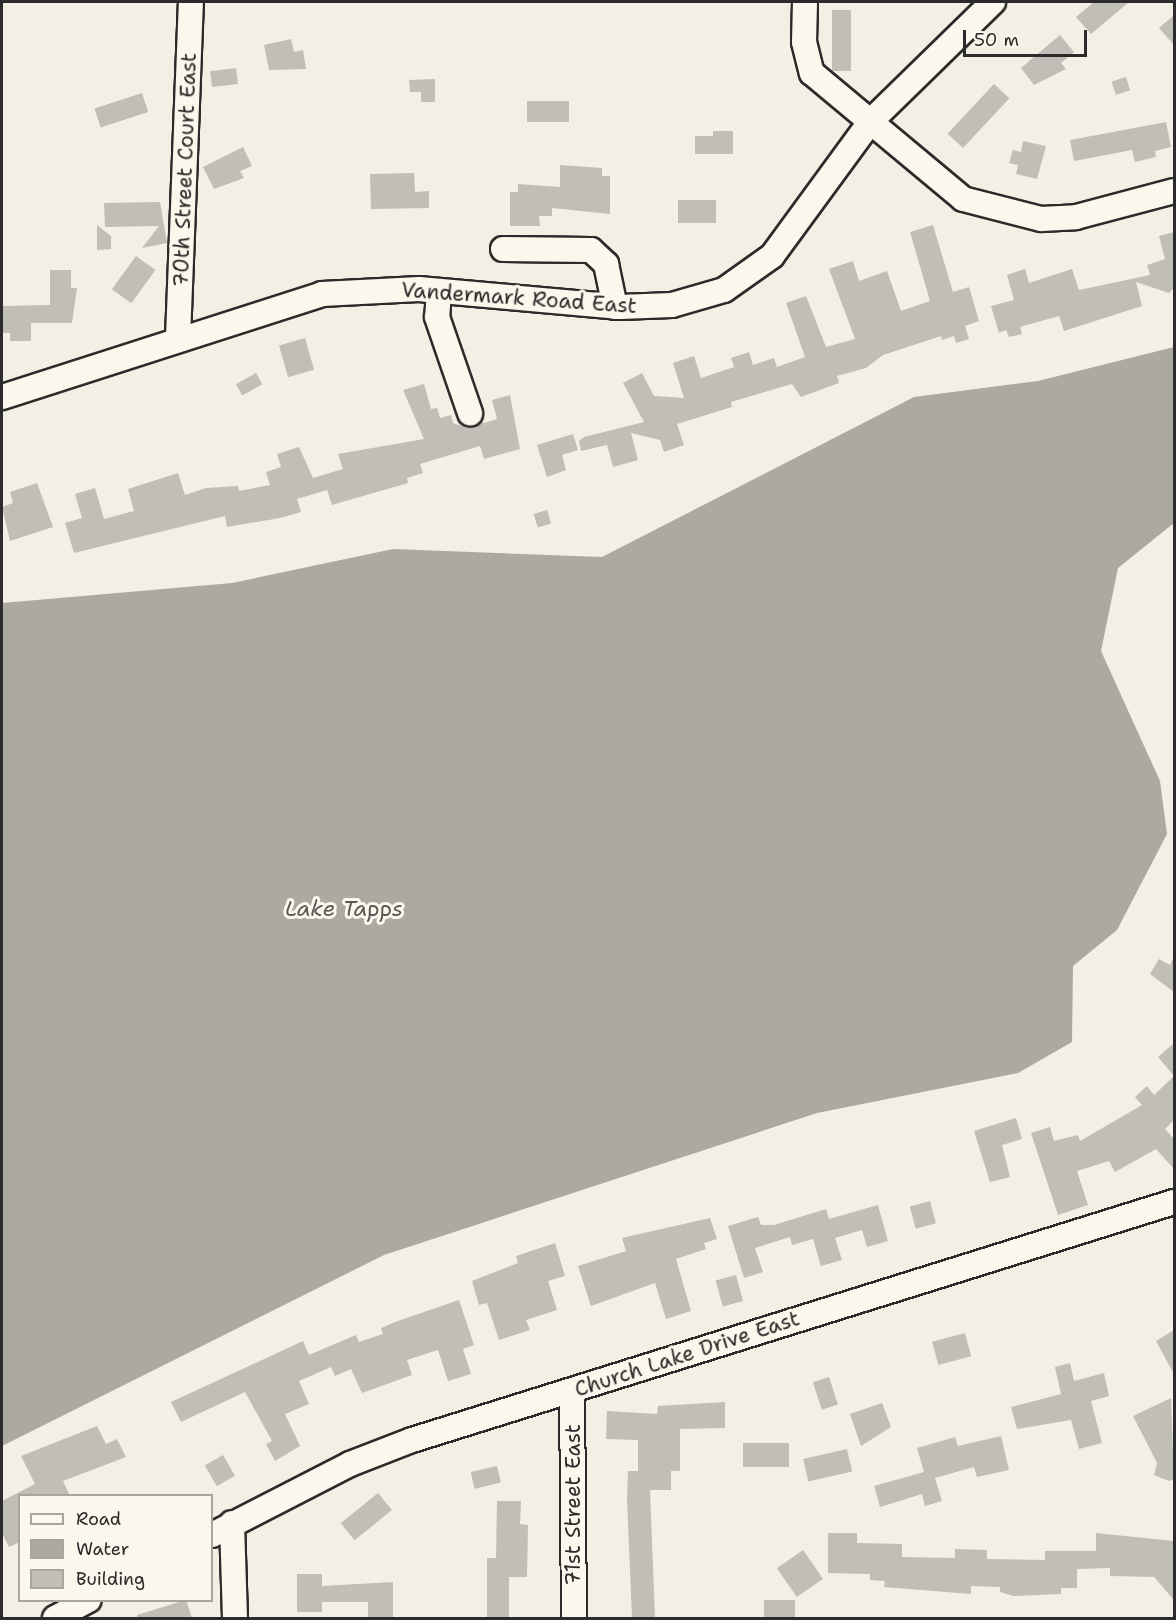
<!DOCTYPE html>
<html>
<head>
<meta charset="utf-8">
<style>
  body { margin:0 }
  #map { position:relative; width:1176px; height:1620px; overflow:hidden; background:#f3efe4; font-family:"Shantell Sans",sans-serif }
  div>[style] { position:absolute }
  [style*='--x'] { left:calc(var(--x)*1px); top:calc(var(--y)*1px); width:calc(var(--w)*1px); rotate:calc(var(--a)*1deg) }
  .water>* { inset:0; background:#aca9a2 }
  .building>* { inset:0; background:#c0beb6; transform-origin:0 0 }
  .roads { filter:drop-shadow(2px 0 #2b2b2b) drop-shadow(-2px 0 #2b2b2b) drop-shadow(0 2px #2b2b2b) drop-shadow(0 -2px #2b2b2b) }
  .minor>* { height:24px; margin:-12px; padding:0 12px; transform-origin:12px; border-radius:12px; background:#fbf7ec }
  span { translate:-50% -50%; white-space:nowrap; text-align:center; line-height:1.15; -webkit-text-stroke:6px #fbf7ec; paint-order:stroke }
  .street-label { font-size:21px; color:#2b2b2b }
  .water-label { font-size:22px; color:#585755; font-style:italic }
  .frame { position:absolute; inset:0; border:3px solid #2b2b2b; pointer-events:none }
  .legend { position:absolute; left:18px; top:1494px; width:195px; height:108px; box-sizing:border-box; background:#fbf7ec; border:2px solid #a8a59f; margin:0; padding:8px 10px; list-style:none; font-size:18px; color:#2b2b2b }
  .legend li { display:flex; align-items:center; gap:12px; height:30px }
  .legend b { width:30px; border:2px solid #a8a59f }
  .scale { position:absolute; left:963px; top:30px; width:124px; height:27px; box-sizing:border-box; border:3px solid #2b2b2b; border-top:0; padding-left:8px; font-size:18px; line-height:21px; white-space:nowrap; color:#2b2b2b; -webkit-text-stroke:4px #fbf7ec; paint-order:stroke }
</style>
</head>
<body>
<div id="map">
  <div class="water">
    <div style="clip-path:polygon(1174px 347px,1174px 523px,1118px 568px,1101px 651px,1160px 781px,1167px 834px,1117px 930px,1073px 966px,1072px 1042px,1018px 1073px,817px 1113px,384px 1255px,2px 1446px,2px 603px,232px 583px,393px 549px,602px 557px,914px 397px,1038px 381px)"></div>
  </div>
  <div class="building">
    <div style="clip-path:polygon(1094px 2px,1129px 2px,1091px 34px,1076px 17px)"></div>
    <div style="left:832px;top:10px;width:19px;height:61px"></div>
    <div style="clip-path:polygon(1174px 15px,1174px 45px,1159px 28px)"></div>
    <div style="clip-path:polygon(1060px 35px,1074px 52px,1061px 63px,1066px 69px,1034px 85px,1021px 68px)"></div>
    <div style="clip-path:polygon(291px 39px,294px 52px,303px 50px,306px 69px,269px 70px,264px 45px)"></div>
    <div style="left:236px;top:68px;width:16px;height:26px;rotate:83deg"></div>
    <div style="left:1126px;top:77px;width:14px;height:15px;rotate:73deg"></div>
    <div style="clip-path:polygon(435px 79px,435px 102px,421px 102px,421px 92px,410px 92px,409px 80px)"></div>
    <div style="left:994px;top:84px;width:21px;height:68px;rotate:43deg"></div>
    <div style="left:142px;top:93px;width:20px;height:50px;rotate:72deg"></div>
    <div style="left:527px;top:101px;width:42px;height:21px"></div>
    <div style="clip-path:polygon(1166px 122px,1171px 147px,1155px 151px,1156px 157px,1135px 162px,1132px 150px,1074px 161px,1070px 140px)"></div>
    <div style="clip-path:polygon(713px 131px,733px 131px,733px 154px,695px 154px,695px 136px,713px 136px)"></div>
    <div style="clip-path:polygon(1023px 141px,1046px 146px,1037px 179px,1016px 174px,1018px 165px,1009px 163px,1013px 150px,1021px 152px)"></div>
    <div style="clip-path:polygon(243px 147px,252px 166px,240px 171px,244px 178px,214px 189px,203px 167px)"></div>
    <div style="clip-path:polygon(560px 165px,602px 168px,602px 176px,610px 176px,610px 214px,552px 208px,552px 216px,539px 216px,540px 226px,510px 226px,510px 192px,518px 192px,518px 184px,560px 187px)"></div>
    <div style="clip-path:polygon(414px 173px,415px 192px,429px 191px,429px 208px,371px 209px,370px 174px)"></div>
    <div style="left:716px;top:200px;width:23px;height:38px;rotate:90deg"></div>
    <div style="clip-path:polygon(160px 202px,167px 243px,142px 248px,159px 226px,105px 227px,104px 203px)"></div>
    <div style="clip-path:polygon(97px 225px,111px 236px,111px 249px,97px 250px)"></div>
    <div style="clip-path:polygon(933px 225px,953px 292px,969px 287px,979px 321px,965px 326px,969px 339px,956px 343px,954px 336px,942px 340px,941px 336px,883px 355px,866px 368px,837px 376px,839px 383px,801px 397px,792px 384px,731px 402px,732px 407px,677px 424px,684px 445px,664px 452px,660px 440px,631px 433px,638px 460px,613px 467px,607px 445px,581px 451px,579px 441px,584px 437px,644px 422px,623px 383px,642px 373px,654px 396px,684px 398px,673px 363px,694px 356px,701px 378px,734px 367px,731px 358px,749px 352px,753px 365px,774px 358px,777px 367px,805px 357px,786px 303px,806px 296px,826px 347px,855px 339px,829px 269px,853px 261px,859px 281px,887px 271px,901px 311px,930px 301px,910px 232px)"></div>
    <div style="clip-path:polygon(1174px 232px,1174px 288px,1169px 293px,1136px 282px,1142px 306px,1064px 331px,1059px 316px,1020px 327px,1022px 334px,1009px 337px,1006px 330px,999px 333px,991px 306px,1014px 300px,1007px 275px,1025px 269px,1029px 283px,1072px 269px,1079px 290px,1150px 275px,1147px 265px,1165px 259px,1159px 236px)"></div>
    <div style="left:136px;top:256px;width:24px;height:41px;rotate:36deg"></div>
    <div style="clip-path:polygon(50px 270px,71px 270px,71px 288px,77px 288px,72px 323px,31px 323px,31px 341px,10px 341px,10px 333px,2px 333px,2px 306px,50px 305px)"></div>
    <div style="left:305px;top:338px;width:33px;height:27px;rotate:74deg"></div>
    <div style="left:256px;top:373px;width:13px;height:23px;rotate:61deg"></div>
    <div style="clip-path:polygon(424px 384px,431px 409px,437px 408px,440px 418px,451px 415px,453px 423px,467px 428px,497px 419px,492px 400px,510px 395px,520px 449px,484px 459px,480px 446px,420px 464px,423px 473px,407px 478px,408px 483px,332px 505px,327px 490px,297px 499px,301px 512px,280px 518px,227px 527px,225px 516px,74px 553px,65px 523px,82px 518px,75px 494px,95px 488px,104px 519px,134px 511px,128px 489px,178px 473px,185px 495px,206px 488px,238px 486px,239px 491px,270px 485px,266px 472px,281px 467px,277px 454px,299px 447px,313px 478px,343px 469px,338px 454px,424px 439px,403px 390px)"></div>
    <div style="clip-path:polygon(573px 434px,578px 450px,562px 455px,566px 470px,547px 477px,537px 445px)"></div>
    <div style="clip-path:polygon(37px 483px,53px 527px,10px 541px,2px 507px,13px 503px,10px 492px)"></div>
    <div style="left:547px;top:510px;width:14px;height:14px;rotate:73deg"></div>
    <div style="clip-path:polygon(1174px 956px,1174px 992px,1150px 974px,1159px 959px,1170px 965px)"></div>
    <div style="clip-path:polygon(1174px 1043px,1174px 1076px,1158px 1057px)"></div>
    <div style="clip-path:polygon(1174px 1076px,1174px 1120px,1165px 1129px,1174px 1139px,1174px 1169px,1156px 1149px,1115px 1172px,1109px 1161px,1077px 1171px,1088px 1205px,1058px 1215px,1031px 1133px,1050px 1127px,1054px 1141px,1078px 1135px,1080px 1141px,1142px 1105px,1135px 1097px,1147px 1086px,1154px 1095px)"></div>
    <div style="clip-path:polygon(1016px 1118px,1022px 1139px,1002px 1145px,1010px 1177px,990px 1182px,974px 1131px)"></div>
    <div style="left:930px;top:1201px;width:23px;height:21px;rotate:75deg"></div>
    <div style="clip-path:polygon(878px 1205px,888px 1241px,867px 1247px,862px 1230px,835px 1238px,842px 1260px,821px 1266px,813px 1239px,792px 1245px,790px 1237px,755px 1248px,763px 1272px,744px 1278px,728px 1226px,758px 1217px,761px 1225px,774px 1225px,826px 1209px,829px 1219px)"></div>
    <div style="clip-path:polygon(710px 1218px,717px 1239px,704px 1243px,706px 1249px,676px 1259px,691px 1311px,666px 1319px,655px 1283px,591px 1306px,578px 1266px,626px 1251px,622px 1238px)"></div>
    <div style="clip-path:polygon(555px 1243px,565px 1276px,548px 1281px,557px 1310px,526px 1320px,530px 1330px,499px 1340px,487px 1303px,479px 1305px,472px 1281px,518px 1263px,516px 1256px)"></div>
    <div style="left:736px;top:1275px;width:27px;height:21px;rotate:75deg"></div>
    <div style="clip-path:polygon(459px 1300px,474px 1345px,463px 1349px,471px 1374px,448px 1381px,438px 1350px,407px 1360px,412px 1375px,362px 1393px,351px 1369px,335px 1376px,331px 1367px,299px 1381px,309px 1404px,285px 1414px,300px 1446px,275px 1461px,266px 1444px,272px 1441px,245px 1392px,181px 1422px,171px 1402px,303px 1341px,309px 1355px,356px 1335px,359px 1342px,383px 1334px,381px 1328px,395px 1322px)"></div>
    <div style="clip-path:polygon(1174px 1330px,1174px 1374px,1156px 1341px)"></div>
    <div style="left:965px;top:1333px;width:24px;height:34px;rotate:75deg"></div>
    <div style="clip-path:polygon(1070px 1363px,1074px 1381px,1104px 1373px,1109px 1396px,1091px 1401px,1102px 1443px,1079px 1449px,1071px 1420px,1017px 1429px,1011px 1407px,1061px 1394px,1055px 1367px)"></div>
    <div style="left:829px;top:1377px;width:29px;height:17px;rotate:72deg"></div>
    <div style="clip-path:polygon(1171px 1398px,1174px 1479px,1169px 1481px,1154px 1475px,1157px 1463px,1133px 1416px)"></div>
    <div style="clip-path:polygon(725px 1402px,725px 1428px,680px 1429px,680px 1471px,671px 1471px,671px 1490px,650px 1490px,655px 1618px,632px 1618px,627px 1499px,628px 1471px,638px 1471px,638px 1440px,606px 1439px,607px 1411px,657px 1414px,658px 1406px)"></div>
    <div style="clip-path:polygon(882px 1403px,891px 1427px,861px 1446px,850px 1414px)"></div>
    <div style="clip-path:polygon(97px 1426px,106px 1444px,117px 1439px,126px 1457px,63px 1481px,70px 1496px,20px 1496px,20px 1542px,9px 1547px,2px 1533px,2px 1501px,35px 1484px,21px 1456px)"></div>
    <div style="clip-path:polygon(1001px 1436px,1009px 1470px,977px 1477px,974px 1467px,935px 1478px,942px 1501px,925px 1506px,922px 1494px,880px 1507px,874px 1486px,924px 1472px,917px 1448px,955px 1437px,958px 1446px)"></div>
    <div style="left:789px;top:1443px;width:24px;height:46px;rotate:90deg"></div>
    <div style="left:847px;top:1449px;width:23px;height:45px;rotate:77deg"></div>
    <div style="left:223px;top:1455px;width:24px;height:21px;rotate:60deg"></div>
    <div style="left:497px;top:1466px;width:17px;height:27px;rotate:77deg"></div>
    <div style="left:378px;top:1493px;width:22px;height:48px;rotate:51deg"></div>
    <div style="clip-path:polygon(497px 1501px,521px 1501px,520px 1524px,528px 1525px,527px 1577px,509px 1577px,509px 1618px,487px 1618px,487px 1558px,496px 1558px)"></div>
    <div style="clip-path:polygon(828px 1533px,857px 1533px,857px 1543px,902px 1544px,902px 1557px,955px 1558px,955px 1549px,987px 1550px,987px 1559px,1045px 1560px,1045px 1551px,1096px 1551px,1096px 1533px,1174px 1541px,1173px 1599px,1154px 1577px,1110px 1576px,1110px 1568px,1077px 1569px,1077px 1588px,1061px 1588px,1061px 1594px,1013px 1596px,1000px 1592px,1000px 1587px,971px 1586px,971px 1594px,884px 1587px,885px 1581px,870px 1580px,870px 1574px,828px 1573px)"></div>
    <div style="left:803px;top:1550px;width:35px;height:32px;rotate:55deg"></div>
    <div style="clip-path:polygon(297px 1574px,322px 1574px,322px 1586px,393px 1582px,393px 1617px,368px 1617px,368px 1602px,322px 1602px,322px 1612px,297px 1612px)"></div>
    <div style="clip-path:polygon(186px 1600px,192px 1618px,137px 1618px,137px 1615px)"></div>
    <div style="left:795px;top:1600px;width:18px;height:31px;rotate:90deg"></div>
  </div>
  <div class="roads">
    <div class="minor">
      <div style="--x:805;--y:2;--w:40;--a:91.4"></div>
      <div style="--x:804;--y:42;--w:32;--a:76"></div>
      <div style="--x:812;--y:73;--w:197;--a:39.8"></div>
      <div style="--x:963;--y:199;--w:81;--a:14.4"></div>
      <div style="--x:1041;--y:219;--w:35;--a:-3"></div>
      <div style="--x:1076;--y:217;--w:101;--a:-14.9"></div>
      <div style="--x:503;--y:249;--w:88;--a:0.7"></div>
      <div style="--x:591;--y:250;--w:21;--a:43"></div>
      <div style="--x:606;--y:264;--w:44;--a:78.2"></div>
      <div style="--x:439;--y:291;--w:26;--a:94"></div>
      <div style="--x:437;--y:317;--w:102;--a:71"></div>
      <div style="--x:178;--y:338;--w:336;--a:-87.8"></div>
      <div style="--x:2;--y:397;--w:336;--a:-17.8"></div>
      <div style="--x:322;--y:294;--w:97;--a:-3"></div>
      <div style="--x:419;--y:289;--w:202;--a:5.1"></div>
      <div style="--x:620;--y:307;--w:52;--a:-2.2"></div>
      <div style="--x:672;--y:305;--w:54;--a:-16.1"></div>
      <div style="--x:724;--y:290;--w:59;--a:-35.3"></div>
      <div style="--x:772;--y:256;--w:166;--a:-53.8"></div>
      <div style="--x:870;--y:122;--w:172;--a:-44.3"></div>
      <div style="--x:572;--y:1391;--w:227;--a:89.5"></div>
      <div style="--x:232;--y:1523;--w:95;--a:88.2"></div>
      <div style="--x:212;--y:1535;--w:155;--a:-27.2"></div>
      <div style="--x:350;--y:1464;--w:66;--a:-21.2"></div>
      <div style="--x:412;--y:1440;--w:798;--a:-17.35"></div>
      <div style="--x:55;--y:1618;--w:38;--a:-28"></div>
    </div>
  </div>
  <div class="street-label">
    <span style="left:185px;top:170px;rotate:-88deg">70th Street Court East</span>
    <span style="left:519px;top:298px;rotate:4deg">Vandermark Road East</span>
    <span style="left:687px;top:1354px;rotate:-18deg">Church Lake Drive East</span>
    <span style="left:573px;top:1505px;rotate:-90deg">71st Street East</span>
  </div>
  <div class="water-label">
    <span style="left:344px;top:909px">Lake Tapps</span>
  </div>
  <div class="frame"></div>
  <ul class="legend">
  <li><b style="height:8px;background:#fbf7ec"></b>Road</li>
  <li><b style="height:16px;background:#aca9a2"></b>Water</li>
  <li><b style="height:16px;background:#c0beb6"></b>Building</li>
  </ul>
  <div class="scale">50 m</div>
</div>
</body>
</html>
